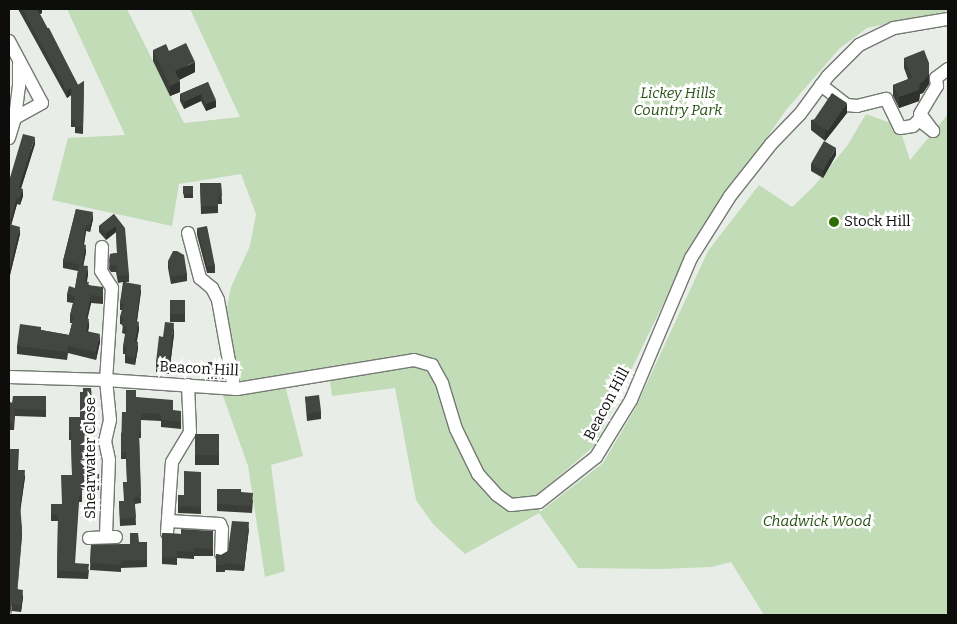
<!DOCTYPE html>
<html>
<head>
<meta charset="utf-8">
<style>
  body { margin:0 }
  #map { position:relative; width:957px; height:624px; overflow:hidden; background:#e8eee7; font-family:Bitter,serif }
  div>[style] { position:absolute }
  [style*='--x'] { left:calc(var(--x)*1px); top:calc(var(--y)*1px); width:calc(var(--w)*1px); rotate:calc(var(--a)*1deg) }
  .green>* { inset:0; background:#c1dcb7 }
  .roads { filter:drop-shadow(1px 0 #747973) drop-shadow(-1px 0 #747973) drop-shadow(0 1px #747973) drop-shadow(0 -1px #747973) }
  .minor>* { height:12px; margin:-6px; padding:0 6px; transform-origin:6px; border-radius:6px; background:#fff }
  .wall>* { inset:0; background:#3a3d38; transform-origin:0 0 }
  .shaded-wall>* { inset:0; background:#2f322e }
  .building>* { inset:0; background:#434741; transform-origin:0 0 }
  .dots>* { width:14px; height:14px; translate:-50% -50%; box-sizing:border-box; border:2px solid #fff; border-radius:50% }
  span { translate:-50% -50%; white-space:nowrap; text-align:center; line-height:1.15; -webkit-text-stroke:5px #fff; paint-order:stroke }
  .park-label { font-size:15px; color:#275111; font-style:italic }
  .poi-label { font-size:15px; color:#0d0e0c }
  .left { translate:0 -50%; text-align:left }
  .street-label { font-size:15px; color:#0d0e0c }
  .frame { position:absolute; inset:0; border:10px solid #0d0e0c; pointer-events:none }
</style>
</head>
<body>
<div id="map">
  <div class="green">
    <div style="clip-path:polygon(67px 9px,127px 9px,184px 123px,240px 117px,190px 9px,948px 9px,948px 11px,867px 28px,840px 48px,786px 110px,692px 245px,594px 446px,538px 494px,540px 512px,603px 463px,635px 409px,708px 251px,759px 185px,792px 207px,813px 187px,847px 146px,866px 114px,899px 126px,910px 160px,948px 114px,948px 615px,764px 615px,731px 562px,711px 567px,661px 569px,578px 568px,539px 513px,465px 554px,433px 524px,416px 500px,395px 388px,332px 396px,329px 374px,230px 383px,222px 333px,231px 287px,250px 246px,256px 214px,241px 174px,179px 184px,172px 226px,52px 200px,68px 138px,125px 135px)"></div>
    <div style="clip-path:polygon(285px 385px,303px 456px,271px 465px,285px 571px,265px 577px,248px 466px,223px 396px)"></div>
  </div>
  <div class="roads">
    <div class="minor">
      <div style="--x:9;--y:41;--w:70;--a:62"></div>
      <div style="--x:42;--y:103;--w:31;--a:151"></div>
      <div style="--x:15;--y:118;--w:21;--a:107"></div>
      <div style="--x:821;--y:85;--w:33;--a:38"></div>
      <div style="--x:847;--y:105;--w:10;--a:6"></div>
      <div style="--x:857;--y:106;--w:30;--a:-14"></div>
      <div style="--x:886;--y:99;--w:32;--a:64"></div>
      <div style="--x:900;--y:128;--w:13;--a:-9"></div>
      <div style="--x:913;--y:126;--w:8;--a:-45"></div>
      <div style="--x:919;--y:120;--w:18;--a:38"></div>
      <div style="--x:933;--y:131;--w:21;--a:-127"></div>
      <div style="--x:920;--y:114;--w:33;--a:-59"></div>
      <div style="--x:937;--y:86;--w:8;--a:-97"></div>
      <div style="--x:936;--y:78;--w:15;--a:-37"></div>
      <div style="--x:15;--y:118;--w:31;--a:-83"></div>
      <div style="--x:19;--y:87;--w:23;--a:-90"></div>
      <div style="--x:188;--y:233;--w:47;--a:75.1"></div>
      <div style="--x:200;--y:278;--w:16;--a:40"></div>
      <div style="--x:212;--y:288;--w:13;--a:63"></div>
      <div style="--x:218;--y:300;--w:90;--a:79.8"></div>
      <div style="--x:102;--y:247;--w:24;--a:92"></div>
      <div style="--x:101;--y:271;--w:20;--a:57"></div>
      <div style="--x:112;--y:288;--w:92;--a:93.7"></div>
      <div style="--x:106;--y:380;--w:40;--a:84.3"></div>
      <div style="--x:110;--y:420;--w:22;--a:103"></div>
      <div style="--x:105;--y:441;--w:19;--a:78"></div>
      <div style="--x:109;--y:460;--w:76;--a:92.3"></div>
      <div style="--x:9;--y:377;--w:97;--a:1.8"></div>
      <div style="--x:106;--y:380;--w:131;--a:3.9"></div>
      <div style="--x:237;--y:389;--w:179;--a:-9.3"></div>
      <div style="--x:414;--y:360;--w:19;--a:16"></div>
      <div style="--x:432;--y:365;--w:21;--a:61"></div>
      <div style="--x:442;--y:383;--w:48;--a:73.1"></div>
      <div style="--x:456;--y:429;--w:50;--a:63.9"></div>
      <div style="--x:478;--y:474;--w:28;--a:48"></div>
      <div style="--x:497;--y:495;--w:17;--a:36"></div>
      <div style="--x:511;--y:505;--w:28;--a:-6"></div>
      <div style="--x:539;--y:502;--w:73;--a:-38.3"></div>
      <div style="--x:596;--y:457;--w:67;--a:-58.4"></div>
      <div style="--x:631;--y:400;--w:154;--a:-67.1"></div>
      <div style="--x:691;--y:258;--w:73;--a:-57.8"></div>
      <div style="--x:730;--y:196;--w:66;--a:-51.7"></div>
      <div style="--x:771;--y:144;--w:42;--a:-46"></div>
      <div style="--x:800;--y:114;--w:47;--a:-53.6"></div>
      <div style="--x:828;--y:76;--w:44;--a:-45"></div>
      <div style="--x:859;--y:45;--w:39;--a:-26"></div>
      <div style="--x:894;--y:28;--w:55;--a:-9.5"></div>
      <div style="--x:169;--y:521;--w:51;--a:3.4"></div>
      <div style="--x:220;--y:524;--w:5;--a:68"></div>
      <div style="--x:222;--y:529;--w:25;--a:92"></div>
      <div style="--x:167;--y:533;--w:71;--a:-86"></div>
      <div style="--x:172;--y:462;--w:35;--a:-59"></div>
      <div style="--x:190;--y:432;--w:47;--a:-92.4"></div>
      <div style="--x:89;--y:538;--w:27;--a:-2"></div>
    </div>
  </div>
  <div class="wall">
    <div style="clip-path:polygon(18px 9px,42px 9px,42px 13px,40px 14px,78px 85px,84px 81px,83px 134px,75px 133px,75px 127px,71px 127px,71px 95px,67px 98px)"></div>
    <div style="clip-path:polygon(153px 50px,169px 51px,195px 72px,179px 80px,180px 92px,170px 96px,153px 61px)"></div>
    <div style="clip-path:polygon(904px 58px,929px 74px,929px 84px,923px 93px,920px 94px,919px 101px,899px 108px,893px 96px,893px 85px,908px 79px,904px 68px)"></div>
    <div style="clip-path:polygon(208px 82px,216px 107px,206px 111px,201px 101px,184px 109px,180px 101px,180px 94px)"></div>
    <div style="clip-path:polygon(847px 113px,825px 141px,811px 130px,811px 120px)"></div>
    <div style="clip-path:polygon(35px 144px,21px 188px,23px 196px,20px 205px,17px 204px,11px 225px,20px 234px,9px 279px,9px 181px)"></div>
    <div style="clip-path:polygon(836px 155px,823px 178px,811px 171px,811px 164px)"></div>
    <div style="clip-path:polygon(200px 183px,221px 183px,222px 204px,218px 204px,218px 213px,201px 214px)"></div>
    <div style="clip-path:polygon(193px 186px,193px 198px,184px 198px,183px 187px)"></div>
    <div style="clip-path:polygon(76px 209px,93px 219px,90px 232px,86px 231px,84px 244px,86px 252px,83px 266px,88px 274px,87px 282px,89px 285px,103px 295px,103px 304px,91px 303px,87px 319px,89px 327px,88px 331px,100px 342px,96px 360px,68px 353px,67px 360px,17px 354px,17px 346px,41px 330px,69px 335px,72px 323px,70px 323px,70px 315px,73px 303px,67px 302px,67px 294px,75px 288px,78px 271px,63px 268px,63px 261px)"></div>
    <div style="clip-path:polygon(114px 214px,129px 275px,129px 282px,125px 282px,141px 291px,137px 321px,139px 329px,137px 341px,138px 348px,135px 365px,125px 363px,125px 354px,123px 354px,123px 347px,125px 334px,122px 333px,123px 325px,120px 324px,120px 317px,122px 310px,120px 310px,120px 303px,123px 282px,118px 283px,116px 272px,111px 272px,109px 269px,110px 254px,117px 253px,116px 232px,106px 240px,99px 232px,99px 226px)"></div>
    <div style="clip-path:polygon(197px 228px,215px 266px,215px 273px,207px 273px,197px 235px)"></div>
    <div style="clip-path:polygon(168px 261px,187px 274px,187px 281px,171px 284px,168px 268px)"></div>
    <div style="left:185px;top:300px;width:22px;height:15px;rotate:90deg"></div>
    <div style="clip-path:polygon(174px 334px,169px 374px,156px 372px,156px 362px,163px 337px)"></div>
    <div style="clip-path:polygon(208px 362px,224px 372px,224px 379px,208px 379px)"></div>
    <div style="clip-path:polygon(91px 388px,93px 434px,88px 434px,88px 457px,90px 474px,99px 474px,99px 490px,82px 490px,82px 502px,79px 502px,75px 563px,89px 570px,88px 579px,57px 578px,58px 521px,51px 521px,51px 504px,62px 504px,72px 475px,71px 440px,69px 440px,69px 417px,80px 417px,83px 392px)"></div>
    <div style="clip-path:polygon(46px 396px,46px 417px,15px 416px,14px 430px,9px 430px,9px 402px,12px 403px)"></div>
    <div style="clip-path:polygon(305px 396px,321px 412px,321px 419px,307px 421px)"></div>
    <div style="clip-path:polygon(136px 397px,173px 410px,181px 418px,181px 429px,161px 427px,161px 421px,141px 420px,141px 438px,139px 438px,141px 503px,135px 504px,136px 525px,120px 526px,119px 501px,124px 501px,123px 482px,127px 482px,126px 459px,121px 459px,121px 434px)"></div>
    <div style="left:195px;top:434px;width:24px;height:31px"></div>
    <div style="clip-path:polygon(19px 470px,25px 477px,20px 510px,22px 535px,17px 589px,23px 597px,21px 612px,12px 611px,11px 615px)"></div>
    <div style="clip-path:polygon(201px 472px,201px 514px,178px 513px,178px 495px,184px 495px)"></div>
    <div style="clip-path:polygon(217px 489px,241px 492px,253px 500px,252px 513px,217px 511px)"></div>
    <div style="clip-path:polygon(249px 528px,244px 571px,225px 570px,225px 572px,216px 572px,216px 554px,221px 555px,228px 551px)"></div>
    <div style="clip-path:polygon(213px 531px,213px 556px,194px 556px,194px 559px,177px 558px,177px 565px,162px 564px,162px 533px,181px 534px)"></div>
    <div style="clip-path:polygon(139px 542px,147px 542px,147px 567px,121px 568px,121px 572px,90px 570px,91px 545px,130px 544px)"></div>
  </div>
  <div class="shaded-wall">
    <div style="clip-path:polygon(37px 9px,42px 9px,42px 13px,37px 16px)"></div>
    <div style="clip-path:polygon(195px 62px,195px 72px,175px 82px,175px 71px)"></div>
    <div style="clip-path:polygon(929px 63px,929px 84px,923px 93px,920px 94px,919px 101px,899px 108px,899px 97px,920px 83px)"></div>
    <div style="clip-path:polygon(180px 81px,180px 92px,170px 96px,170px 86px)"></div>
    <div style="clip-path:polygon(71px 88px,71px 95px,67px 98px,67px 91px)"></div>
    <div style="clip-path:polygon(201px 94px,201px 101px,184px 109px,184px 102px)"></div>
    <div style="clip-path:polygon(216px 100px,216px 107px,206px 111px,206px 104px)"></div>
    <div style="clip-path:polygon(847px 103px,847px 113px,825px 141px,825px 131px)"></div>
    <div style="clip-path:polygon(35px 137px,35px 144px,19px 195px,19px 188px)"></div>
    <div style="clip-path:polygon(836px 148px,836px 155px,823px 178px,823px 171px)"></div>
    <div style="clip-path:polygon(23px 189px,23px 196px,20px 205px,20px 198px)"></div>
    <div style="clip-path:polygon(17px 197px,17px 204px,11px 226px,11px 219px)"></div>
    <div style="clip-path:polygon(93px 212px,93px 219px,90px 232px,90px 225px)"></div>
    <div style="clip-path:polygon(86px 225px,86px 231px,83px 251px,83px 244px)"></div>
    <div style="clip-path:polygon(116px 226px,116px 232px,106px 240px,106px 233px)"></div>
    <div style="clip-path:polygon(20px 227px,20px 234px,9px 279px,9px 272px)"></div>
    <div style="clip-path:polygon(86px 245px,86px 252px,82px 272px,82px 265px)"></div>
    <div style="clip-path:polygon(88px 266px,88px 274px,85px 289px,85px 282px)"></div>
    <div style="clip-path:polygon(141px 285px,141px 291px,136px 328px,136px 321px)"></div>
    <div style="clip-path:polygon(91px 295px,91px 303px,86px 326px,86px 319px)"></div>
    <div style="clip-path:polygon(89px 319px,89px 327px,86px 339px,86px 331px)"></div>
    <div style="clip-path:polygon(139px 322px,139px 329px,135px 348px,135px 341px)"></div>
    <div style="clip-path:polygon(174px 323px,174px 334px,169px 374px,169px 363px)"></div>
    <div style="clip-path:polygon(100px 334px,100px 342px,96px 360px,96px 352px)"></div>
    <div style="clip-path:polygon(138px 342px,138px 348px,135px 365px,135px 358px)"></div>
    <div style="clip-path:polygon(25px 470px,25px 477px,20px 513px,20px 505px)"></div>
    <div style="clip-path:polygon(249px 522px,249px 528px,244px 571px,244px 565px)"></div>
    <div style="clip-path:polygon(22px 528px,22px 535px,17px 596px,17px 589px)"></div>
    <div style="clip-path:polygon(23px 590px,23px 597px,21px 612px,21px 605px)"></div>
  </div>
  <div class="building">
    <div style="clip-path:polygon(22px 9px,37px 9px,47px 28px,49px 28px,78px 85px,84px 81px,83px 127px,75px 126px,75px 120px,71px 120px,71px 88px,67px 91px)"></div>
    <div style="clip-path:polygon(186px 43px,195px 62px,175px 71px,180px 81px,170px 86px,153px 50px,166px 44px,169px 51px)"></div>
    <div style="clip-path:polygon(924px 50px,929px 63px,929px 74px,923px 82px,920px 83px,919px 90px,899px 97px,893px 85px,912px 78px,904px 58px)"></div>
    <div style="clip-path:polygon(208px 82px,216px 100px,206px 104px,201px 94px,184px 102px,180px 94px)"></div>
    <div style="left:832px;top:93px;width:18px;height:34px;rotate:34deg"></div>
    <div style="clip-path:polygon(23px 134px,35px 137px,19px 188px,23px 189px,20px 198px,17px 197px,11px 219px,9px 218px,9px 181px)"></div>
    <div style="left:824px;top:141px;width:14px;height:26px;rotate:30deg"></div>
    <div style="clip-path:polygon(200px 183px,221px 183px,222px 196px,218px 196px,218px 206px,201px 206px)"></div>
    <div style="left:193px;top:186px;width:8px;height:10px;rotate:90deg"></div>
    <div style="clip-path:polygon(76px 209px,93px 212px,90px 225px,86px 225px,83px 244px,86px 245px,82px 265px,63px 261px)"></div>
    <div style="clip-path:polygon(114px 214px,125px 228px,129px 275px,118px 276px,116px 265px,111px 265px,109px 262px,110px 254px,117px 253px,116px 226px,106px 233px,99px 226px)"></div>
    <div style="clip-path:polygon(9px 224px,20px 227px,9px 272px)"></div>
    <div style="clip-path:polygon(207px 226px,215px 266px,207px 266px,197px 228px)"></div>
    <div style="clip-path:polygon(173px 251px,177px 251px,184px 255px,187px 274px,171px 277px,168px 261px)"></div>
    <div style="clip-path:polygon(79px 265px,88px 266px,85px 282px,89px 282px,88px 285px,103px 287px,103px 297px,91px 295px,86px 319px,89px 319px,86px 331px,100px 334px,96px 352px,68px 346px,67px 352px,17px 346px,20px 324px,41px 327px,41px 330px,69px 335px,74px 316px,70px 315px,75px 296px,67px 294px,69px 286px,75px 288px)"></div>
    <div style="clip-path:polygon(124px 282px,141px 285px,136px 321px,139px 322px,135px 341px,138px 342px,135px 358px,125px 356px,127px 348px,123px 347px,127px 327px,122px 326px,124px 318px,120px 317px,124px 304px,120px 303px)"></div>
    <div style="left:185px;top:300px;width:14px;height:15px;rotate:90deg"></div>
    <div style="clip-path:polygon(165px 322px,174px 323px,169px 363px,156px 362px,159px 336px,163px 337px)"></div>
    <div style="left:208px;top:362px;width:14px;height:10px"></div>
    <div style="clip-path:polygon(83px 388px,91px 388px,93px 427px,88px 427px,88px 456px,90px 474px,99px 474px,99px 483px,82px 483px,82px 496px,79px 495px,74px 563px,89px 564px,88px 572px,57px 571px,58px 515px,51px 514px,51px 504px,62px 504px,61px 475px,72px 475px,71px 433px,69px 433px,69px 417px,80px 417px,80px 392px,83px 392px)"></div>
    <div style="clip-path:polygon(126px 390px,136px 390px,136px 397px,173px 400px,173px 410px,181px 411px,181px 422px,161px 420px,161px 414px,141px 413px,141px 431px,139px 431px,141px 496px,134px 497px,136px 518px,120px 519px,119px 501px,125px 501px,123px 482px,127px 482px,126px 452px,121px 452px,122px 412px,126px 412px)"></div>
    <div style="left:319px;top:395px;width:17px;height:14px;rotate:83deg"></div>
    <div style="clip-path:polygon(13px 396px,46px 396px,46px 410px,15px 409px,14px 423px,9px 422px,9px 402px,12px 403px)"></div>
    <div style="left:195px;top:434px;width:24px;height:21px"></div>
    <div style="clip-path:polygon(9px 449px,19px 449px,18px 470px,25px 470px,20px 505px,22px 528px,17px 589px,23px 590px,21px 605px,12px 604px,10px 615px,9px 615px)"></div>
    <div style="clip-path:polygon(184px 471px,201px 472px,201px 507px,178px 506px,178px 495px,184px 495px)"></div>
    <div style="clip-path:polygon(217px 489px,241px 489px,241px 492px,253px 493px,252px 506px,217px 504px)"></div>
    <div style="clip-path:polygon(232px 521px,249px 522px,244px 565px,225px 563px,225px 565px,216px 565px,216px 554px,221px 555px,228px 551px)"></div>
    <div style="clip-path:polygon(181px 529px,213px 531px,213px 549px,194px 548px,194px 552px,177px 551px,177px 558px,162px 557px,162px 533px,181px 534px)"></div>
    <div style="clip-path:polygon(130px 533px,138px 533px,139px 542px,147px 542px,147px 560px,121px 561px,121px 565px,90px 563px,91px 545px,130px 544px)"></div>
  </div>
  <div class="dots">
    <div style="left:834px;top:222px;background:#2f6e01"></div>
  </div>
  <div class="park-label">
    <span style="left:678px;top:102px">Lickey Hills<br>Country Park</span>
    <span style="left:817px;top:522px">Chadwick Wood</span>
  </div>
  <div class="poi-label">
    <span class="left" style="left:844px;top:222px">Stock Hill</span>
  </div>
  <div class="street-label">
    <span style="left:199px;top:369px;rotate:3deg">Beacon Hill</span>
    <span style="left:607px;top:404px;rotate:-62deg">Beacon Hill</span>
    <span style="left:91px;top:458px;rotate:-90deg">Shearwater Close</span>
  </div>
  <div class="frame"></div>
</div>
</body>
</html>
